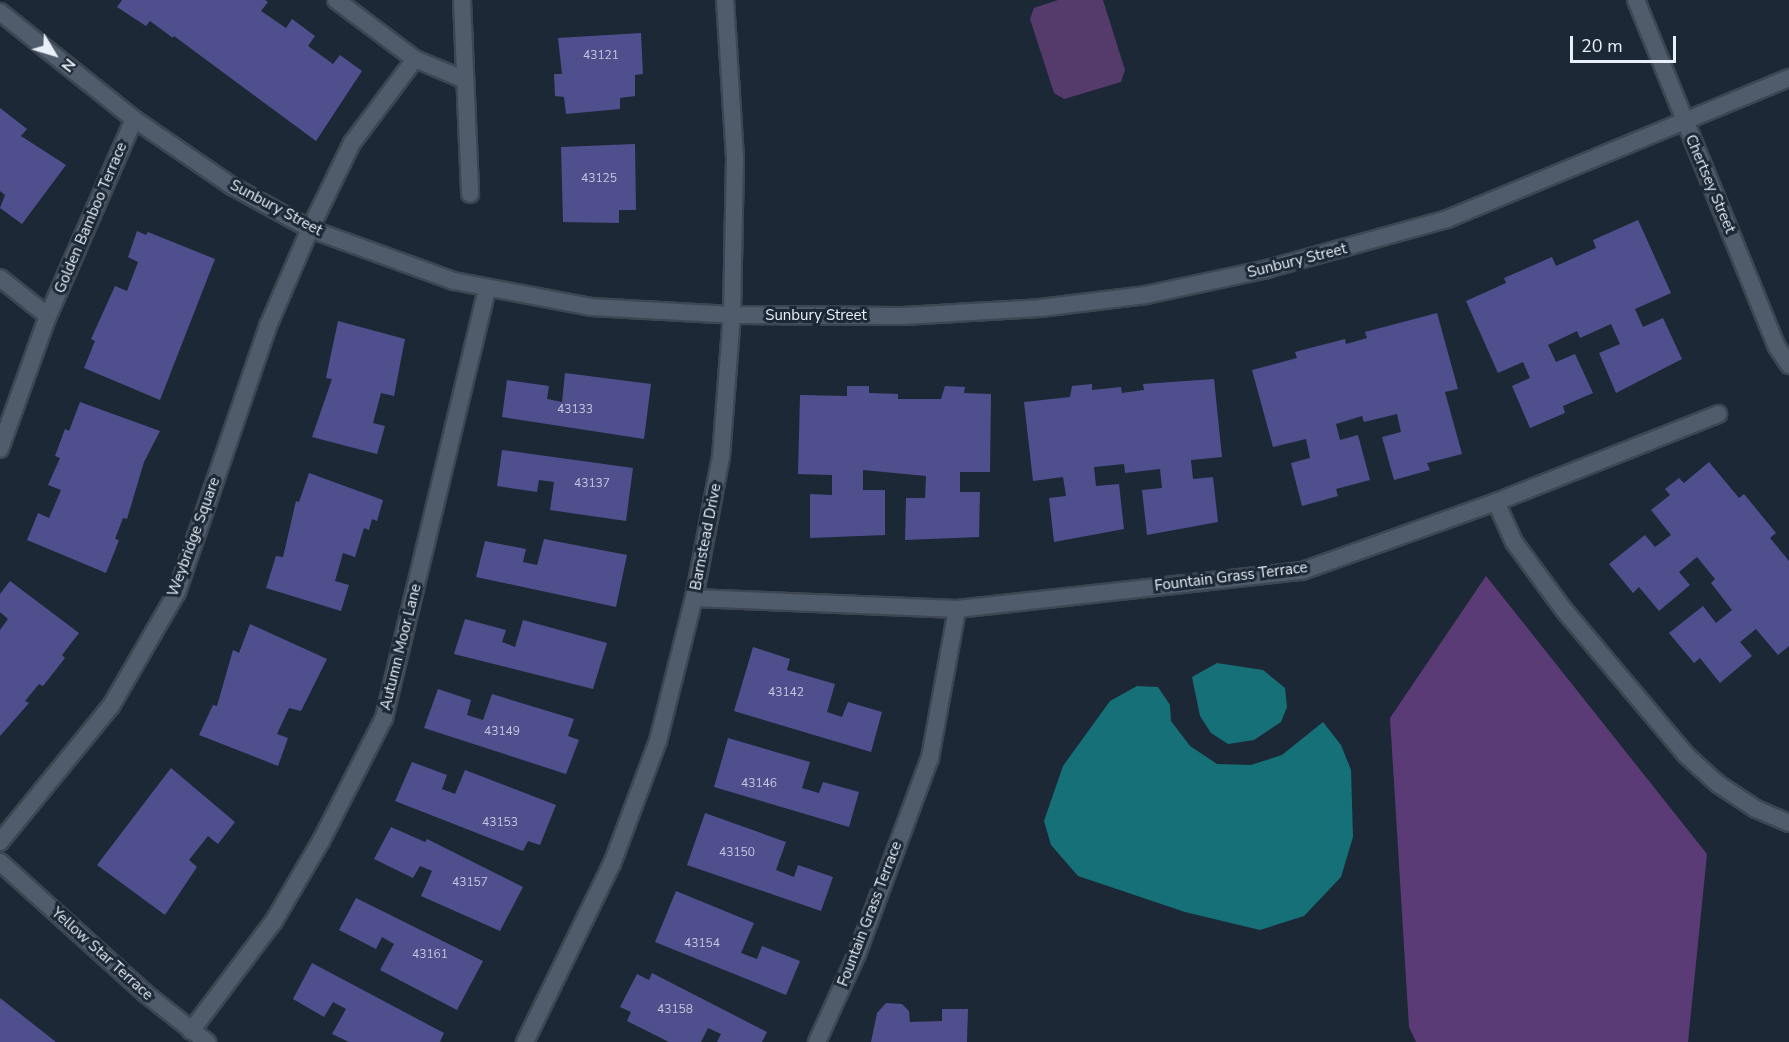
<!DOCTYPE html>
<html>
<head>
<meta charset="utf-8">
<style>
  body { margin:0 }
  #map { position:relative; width:1789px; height:1042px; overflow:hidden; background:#1d2836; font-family:"Nunito Sans",sans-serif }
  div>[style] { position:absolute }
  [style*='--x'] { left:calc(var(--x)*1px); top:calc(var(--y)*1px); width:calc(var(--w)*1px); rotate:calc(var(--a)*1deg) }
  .green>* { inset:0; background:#543b6b }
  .forest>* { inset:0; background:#5a3b75 }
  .water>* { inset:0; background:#157077 }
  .building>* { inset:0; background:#4f4f8d }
  .roads { filter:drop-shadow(2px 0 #3d4652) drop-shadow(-2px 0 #3d4652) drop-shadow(0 2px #3d4652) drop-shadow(0 -2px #3d4652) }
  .service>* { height:16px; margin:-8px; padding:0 8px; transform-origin:8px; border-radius:8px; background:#505c6c }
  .minor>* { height:16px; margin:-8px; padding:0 8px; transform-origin:8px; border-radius:8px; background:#505c6c }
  span { translate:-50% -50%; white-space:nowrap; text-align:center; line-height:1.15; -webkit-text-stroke:6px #1d2836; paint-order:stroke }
  .number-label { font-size:12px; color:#c2c7dd }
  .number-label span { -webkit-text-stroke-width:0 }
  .street-label { font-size:15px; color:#e8eff8 }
  .north { position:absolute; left:24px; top:24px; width:60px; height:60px; -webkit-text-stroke:4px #1d2836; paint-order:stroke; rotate:128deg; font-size:16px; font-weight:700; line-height:24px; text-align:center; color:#e8eff8 }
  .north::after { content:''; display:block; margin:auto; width:21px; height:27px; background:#e8eff8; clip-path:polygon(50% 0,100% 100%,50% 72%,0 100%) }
  .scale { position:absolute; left:1570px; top:36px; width:106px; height:27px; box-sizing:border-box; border:3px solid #e8eff8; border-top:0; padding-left:8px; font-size:18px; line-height:21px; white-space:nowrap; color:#e8eff8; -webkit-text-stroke:4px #1d2836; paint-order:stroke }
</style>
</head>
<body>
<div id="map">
  <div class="green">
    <div style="clip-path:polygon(1058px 0,1103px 0,1125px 70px,1121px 82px,1064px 99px,1054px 93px,1030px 19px,1034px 8px)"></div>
  </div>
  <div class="forest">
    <div style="clip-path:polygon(1486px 576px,1707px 854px,1688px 1042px,1416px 1042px,1409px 1027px,1390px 718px)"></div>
  </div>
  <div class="water">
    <div style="clip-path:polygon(1217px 663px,1263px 670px,1285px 688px,1287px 707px,1281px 722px,1254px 740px,1228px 744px,1211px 733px,1200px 716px,1192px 677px)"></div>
    <div style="clip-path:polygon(1137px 686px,1158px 687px,1170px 705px,1171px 721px,1190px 746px,1217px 764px,1251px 765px,1282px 755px,1323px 722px,1341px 745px,1351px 770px,1353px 837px,1341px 877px,1304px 916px,1260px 930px,1185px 912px,1078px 876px,1051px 845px,1044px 821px,1063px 766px,1110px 701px)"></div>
  </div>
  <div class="building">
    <div style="clip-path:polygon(122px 0,265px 0,268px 2px,261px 11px,286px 28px,292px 19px,315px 36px,308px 46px,333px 64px,340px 55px,362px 71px,316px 141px,174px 36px,173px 38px,150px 21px,146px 26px,117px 7px)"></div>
    <div style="clip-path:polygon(641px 33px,643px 74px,635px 75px,635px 96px,620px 98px,620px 109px,566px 114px,564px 97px,555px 96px,554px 74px,562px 74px,558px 38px)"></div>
    <div style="clip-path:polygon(0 108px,27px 129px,21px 136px,66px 165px,22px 224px,0 208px,5px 195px,0 191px)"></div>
    <div style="clip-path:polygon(635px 144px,636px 210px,619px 210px,619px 223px,563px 222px,561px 147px)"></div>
    <div style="clip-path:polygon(1638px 220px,1671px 293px,1635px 309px,1643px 327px,1663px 318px,1682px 359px,1616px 393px,1599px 353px,1620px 344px,1611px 324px,1580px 338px,1577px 331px,1548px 345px,1556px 362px,1575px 354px,1593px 393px,1563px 406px,1565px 413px,1530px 428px,1512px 386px,1530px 378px,1523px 362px,1498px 373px,1466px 301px,1506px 283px,1504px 278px,1552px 257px,1556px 266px,1596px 248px,1593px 240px)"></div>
    <div style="clip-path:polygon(137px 231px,146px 235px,148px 232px,215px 259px,160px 400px,84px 368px,95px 341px,91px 339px,115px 286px,127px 291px,138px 262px,128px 257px)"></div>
    <div style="clip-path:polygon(1437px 313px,1458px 389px,1445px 392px,1462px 454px,1427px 463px,1430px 470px,1394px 480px,1382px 437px,1401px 432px,1397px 414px,1364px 422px,1362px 416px,1336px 424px,1340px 440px,1358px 435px,1370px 480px,1336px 489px,1338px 496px,1302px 506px,1291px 463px,1310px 458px,1306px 439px,1273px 447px,1252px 370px,1297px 358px,1295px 352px,1345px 339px,1346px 344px,1367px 338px,1365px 332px)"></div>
    <div style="clip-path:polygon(338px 321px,405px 339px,394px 396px,381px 393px,373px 423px,385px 426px,377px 454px,312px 437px,332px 379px,326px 378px)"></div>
    <div style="clip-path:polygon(565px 373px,651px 384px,644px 439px,502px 417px,507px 380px,549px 386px,547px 399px,562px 402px)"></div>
    <div style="clip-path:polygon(1214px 379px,1222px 457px,1191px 460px,1193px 479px,1213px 477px,1218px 522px,1147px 535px,1142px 490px,1162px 488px,1160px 469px,1125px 473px,1124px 464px,1094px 467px,1096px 486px,1119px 484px,1124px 529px,1054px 542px,1049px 498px,1066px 496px,1063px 477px,1033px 481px,1024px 402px,1070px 397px,1072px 386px,1092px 384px,1092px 390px,1121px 387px,1122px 393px,1144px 390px,1143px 384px)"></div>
    <div style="clip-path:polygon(847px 386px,869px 386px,869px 393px,898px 394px,898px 399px,941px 399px,945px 386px,965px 387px,964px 393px,991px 394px,990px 472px,960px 472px,960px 492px,980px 492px,979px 537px,905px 540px,906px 498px,925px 498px,926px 476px,863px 470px,863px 490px,885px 490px,885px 535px,810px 538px,810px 494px,832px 495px,832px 475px,798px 474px,800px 395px,847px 396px)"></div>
    <div style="clip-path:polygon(80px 402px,160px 431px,144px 462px,127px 519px,123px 518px,115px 539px,119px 540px,106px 573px,27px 540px,38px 513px,49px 518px,61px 490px,48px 485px,60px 458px,55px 456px,65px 429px,69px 431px)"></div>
    <div style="clip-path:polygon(502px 450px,633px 468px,626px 521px,550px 510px,554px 482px,539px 480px,537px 492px,497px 486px)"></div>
    <div style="clip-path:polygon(1709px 462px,1739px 498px,1744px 494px,1776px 533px,1770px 538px,1789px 561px,1789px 646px,1778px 655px,1756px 629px,1740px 642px,1752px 656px,1720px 683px,1700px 658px,1694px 663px,1669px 633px,1703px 606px,1716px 623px,1732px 610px,1711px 583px,1715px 579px,1697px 557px,1679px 572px,1690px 585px,1659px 611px,1639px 587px,1633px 593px,1609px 564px,1645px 535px,1655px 547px,1671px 535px,1651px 510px,1670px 495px,1665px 489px,1679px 478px,1684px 483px)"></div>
    <div style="clip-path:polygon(309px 473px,383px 500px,377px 521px,372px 519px,369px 530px,364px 528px,355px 557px,343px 553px,335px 581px,349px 585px,341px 611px,266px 588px,276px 556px,283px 557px,296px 501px,299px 502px)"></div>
    <div style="clip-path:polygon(544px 539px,627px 555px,616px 607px,476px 577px,485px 541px,526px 549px,523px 562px,537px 565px)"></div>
    <div style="clip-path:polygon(10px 581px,79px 633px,62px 655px,65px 658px,43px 686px,39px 684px,25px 701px,29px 703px,0 736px,0 630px,8px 619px,0 612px,0 594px)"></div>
    <div style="clip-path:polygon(465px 619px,506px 630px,502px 642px,515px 647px,523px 620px,607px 643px,593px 689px,454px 654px)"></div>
    <div style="clip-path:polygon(250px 624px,327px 659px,301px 711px,289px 708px,277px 734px,288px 738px,278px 766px,199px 735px,213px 705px,217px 706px,233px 650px,239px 653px)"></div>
    <div style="clip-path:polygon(753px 647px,790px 659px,787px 670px,835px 684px,827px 712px,842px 717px,848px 702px,882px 712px,871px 752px,734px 711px)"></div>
    <div style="clip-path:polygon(438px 689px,471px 700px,467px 715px,483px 720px,492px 694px,574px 719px,568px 736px,579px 740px,566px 774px,424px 728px)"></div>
    <div style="clip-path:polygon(728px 738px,810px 762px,802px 788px,819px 793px,823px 782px,859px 792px,849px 827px,714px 787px)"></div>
    <div style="clip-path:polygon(412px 762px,447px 775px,442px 789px,455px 794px,465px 770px,556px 805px,540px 845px,528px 841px,523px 851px,395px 801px)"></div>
    <div style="clip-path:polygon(171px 768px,235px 822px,218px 844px,208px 836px,189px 860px,197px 867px,165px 915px,97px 865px)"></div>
    <div style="clip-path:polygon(705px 813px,786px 842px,776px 870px,794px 877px,798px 865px,833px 877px,821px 911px,687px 865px)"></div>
    <div style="clip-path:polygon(391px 827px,425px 842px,427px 839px,523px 887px,500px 931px,421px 896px,432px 871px,420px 866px,413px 878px,374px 859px)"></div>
    <div style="clip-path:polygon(676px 891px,754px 923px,741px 953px,757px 959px,762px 946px,800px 961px,786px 995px,655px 942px)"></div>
    <div style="clip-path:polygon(356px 898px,483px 961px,457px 1010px,380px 970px,394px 944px,382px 937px,376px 949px,339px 930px)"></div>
    <div style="clip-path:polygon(312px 963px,444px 1033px,440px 1042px,349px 1042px,332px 1034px,346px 1009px,333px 1002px,324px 1017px,293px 999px)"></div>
    <div style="clip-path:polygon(652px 973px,767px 1032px,762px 1042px,717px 1042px,721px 1034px,708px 1028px,701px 1042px,669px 1042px,627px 1021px,631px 1012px,620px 1007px,637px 974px,649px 980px)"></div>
    <div style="clip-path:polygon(0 998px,56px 1042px,0 1042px)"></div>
    <div style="clip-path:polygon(886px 1003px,902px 1004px,909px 1011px,910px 1022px,942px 1021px,942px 1009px,968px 1009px,967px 1042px,871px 1042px,877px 1013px)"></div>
  </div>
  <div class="roads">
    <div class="service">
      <div style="--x:336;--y:0;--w:99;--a:36.8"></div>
      <div style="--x:415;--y:59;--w:54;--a:22.8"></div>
      <div style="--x:462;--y:0;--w:194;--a:87.6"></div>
      <div style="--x:310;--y:229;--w:96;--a:-64"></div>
      <div style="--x:352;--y:143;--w:105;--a:-53.1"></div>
      <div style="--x:0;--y:278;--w:61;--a:38.4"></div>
      <div style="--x:48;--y:316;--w:215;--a:-66.4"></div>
      <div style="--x:0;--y:449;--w:141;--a:-70.2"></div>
      <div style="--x:191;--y:1031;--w:138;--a:-53"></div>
      <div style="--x:274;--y:921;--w:93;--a:-59.6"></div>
      <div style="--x:321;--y:841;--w:138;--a:-62.9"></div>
      <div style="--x:384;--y:718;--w:442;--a:-76.5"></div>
      <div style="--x:817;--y:1042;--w:97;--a:-65.6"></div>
      <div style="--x:857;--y:954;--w:209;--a:-69.6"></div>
      <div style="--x:930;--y:758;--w:151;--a:-79.7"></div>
    </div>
    <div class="minor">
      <div style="--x:1636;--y:0;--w:375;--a:67.9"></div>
      <div style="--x:1777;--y:347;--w:22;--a:56"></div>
      <div style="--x:0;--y:12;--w:171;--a:38.6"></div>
      <div style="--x:134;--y:119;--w:119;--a:34.4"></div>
      <div style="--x:232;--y:186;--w:89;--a:28.9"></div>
      <div style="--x:310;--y:229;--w:153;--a:19.9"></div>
      <div style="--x:454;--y:281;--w:139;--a:10.7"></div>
      <div style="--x:591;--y:307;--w:141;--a:3.2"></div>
      <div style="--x:732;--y:315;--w:171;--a:0.3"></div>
      <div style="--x:903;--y:316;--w:137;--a:-3.3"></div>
      <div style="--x:1040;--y:308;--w:107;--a:-7"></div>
      <div style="--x:1146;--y:295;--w:124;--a:-12.1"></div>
      <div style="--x:1267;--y:269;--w:187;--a:-15.5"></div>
      <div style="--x:1447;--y:219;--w:370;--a:-22.4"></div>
      <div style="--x:1496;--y:502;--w:44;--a:65.8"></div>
      <div style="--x:1514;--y:542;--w:84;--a:53.7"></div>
      <div style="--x:1564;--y:610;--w:189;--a:49.9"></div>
      <div style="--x:1686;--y:755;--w:43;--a:42.2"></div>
      <div style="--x:1718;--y:784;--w:45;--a:33.3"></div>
      <div style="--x:1756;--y:809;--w:36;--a:23"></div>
      <div style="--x:694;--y:598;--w:263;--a:2.4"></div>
      <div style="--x:957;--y:609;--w:347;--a:-6.3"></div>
      <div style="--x:1302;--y:571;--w:206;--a:-19.6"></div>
      <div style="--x:1496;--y:502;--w:239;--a:-21.6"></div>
      <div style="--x:0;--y:842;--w:176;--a:-50.8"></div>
      <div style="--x:111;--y:706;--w:132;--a:-59.9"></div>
      <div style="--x:177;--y:592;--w:281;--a:-71.1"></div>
      <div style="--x:268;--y:326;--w:106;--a:-66.6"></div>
      <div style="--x:0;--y:862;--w:197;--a:42.1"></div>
      <div style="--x:146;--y:994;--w:78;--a:38.2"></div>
      <div style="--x:525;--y:1042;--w:198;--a:-64"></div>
      <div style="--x:612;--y:864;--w:131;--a:-69.5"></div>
      <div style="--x:658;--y:741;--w:147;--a:-75.9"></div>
      <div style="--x:694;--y:598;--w:144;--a:-79.2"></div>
      <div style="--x:721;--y:457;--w:142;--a:-85.6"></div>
      <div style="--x:732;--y:315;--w:157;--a:-88.9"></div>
      <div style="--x:735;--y:158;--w:158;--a:-93.6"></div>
    </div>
  </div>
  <div class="number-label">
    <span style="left:601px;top:56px">43121</span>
    <span style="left:599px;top:179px">43125</span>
    <span style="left:575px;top:410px">43133</span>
    <span style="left:592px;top:484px">43137</span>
    <span style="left:786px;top:693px">43142</span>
    <span style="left:502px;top:732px">43149</span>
    <span style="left:759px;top:784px">43146</span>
    <span style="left:500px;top:823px">43153</span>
    <span style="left:737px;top:853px">43150</span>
    <span style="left:470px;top:883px">43157</span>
    <span style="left:702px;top:944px">43154</span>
    <span style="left:430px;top:955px">43161</span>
    <span style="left:675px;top:1010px">43158</span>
  </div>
  <div class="street-label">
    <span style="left:1710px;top:184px;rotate:67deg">Chertsey Street</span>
    <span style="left:276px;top:208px;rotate:28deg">Sunbury Street</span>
    <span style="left:91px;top:218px;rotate:-67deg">Golden Bamboo Terrace</span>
    <span style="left:1297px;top:261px;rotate:-14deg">Sunbury Street</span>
    <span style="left:816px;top:316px">Sunbury Street</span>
    <span style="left:194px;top:537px;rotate:-70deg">Weybridge Square</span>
    <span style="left:706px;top:537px;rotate:-79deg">Barnstead Drive</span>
    <span style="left:1231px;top:577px;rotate:-7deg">Fountain Grass Terrace</span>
    <span style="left:401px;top:647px;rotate:-76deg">Autumn Moor Lane</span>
    <span style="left:870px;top:914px;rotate:-69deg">Fountain Grass Terrace</span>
    <span style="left:102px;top:954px;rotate:42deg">Yellow Star Terrace</span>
  </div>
  <div class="north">N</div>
  <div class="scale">20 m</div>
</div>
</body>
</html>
